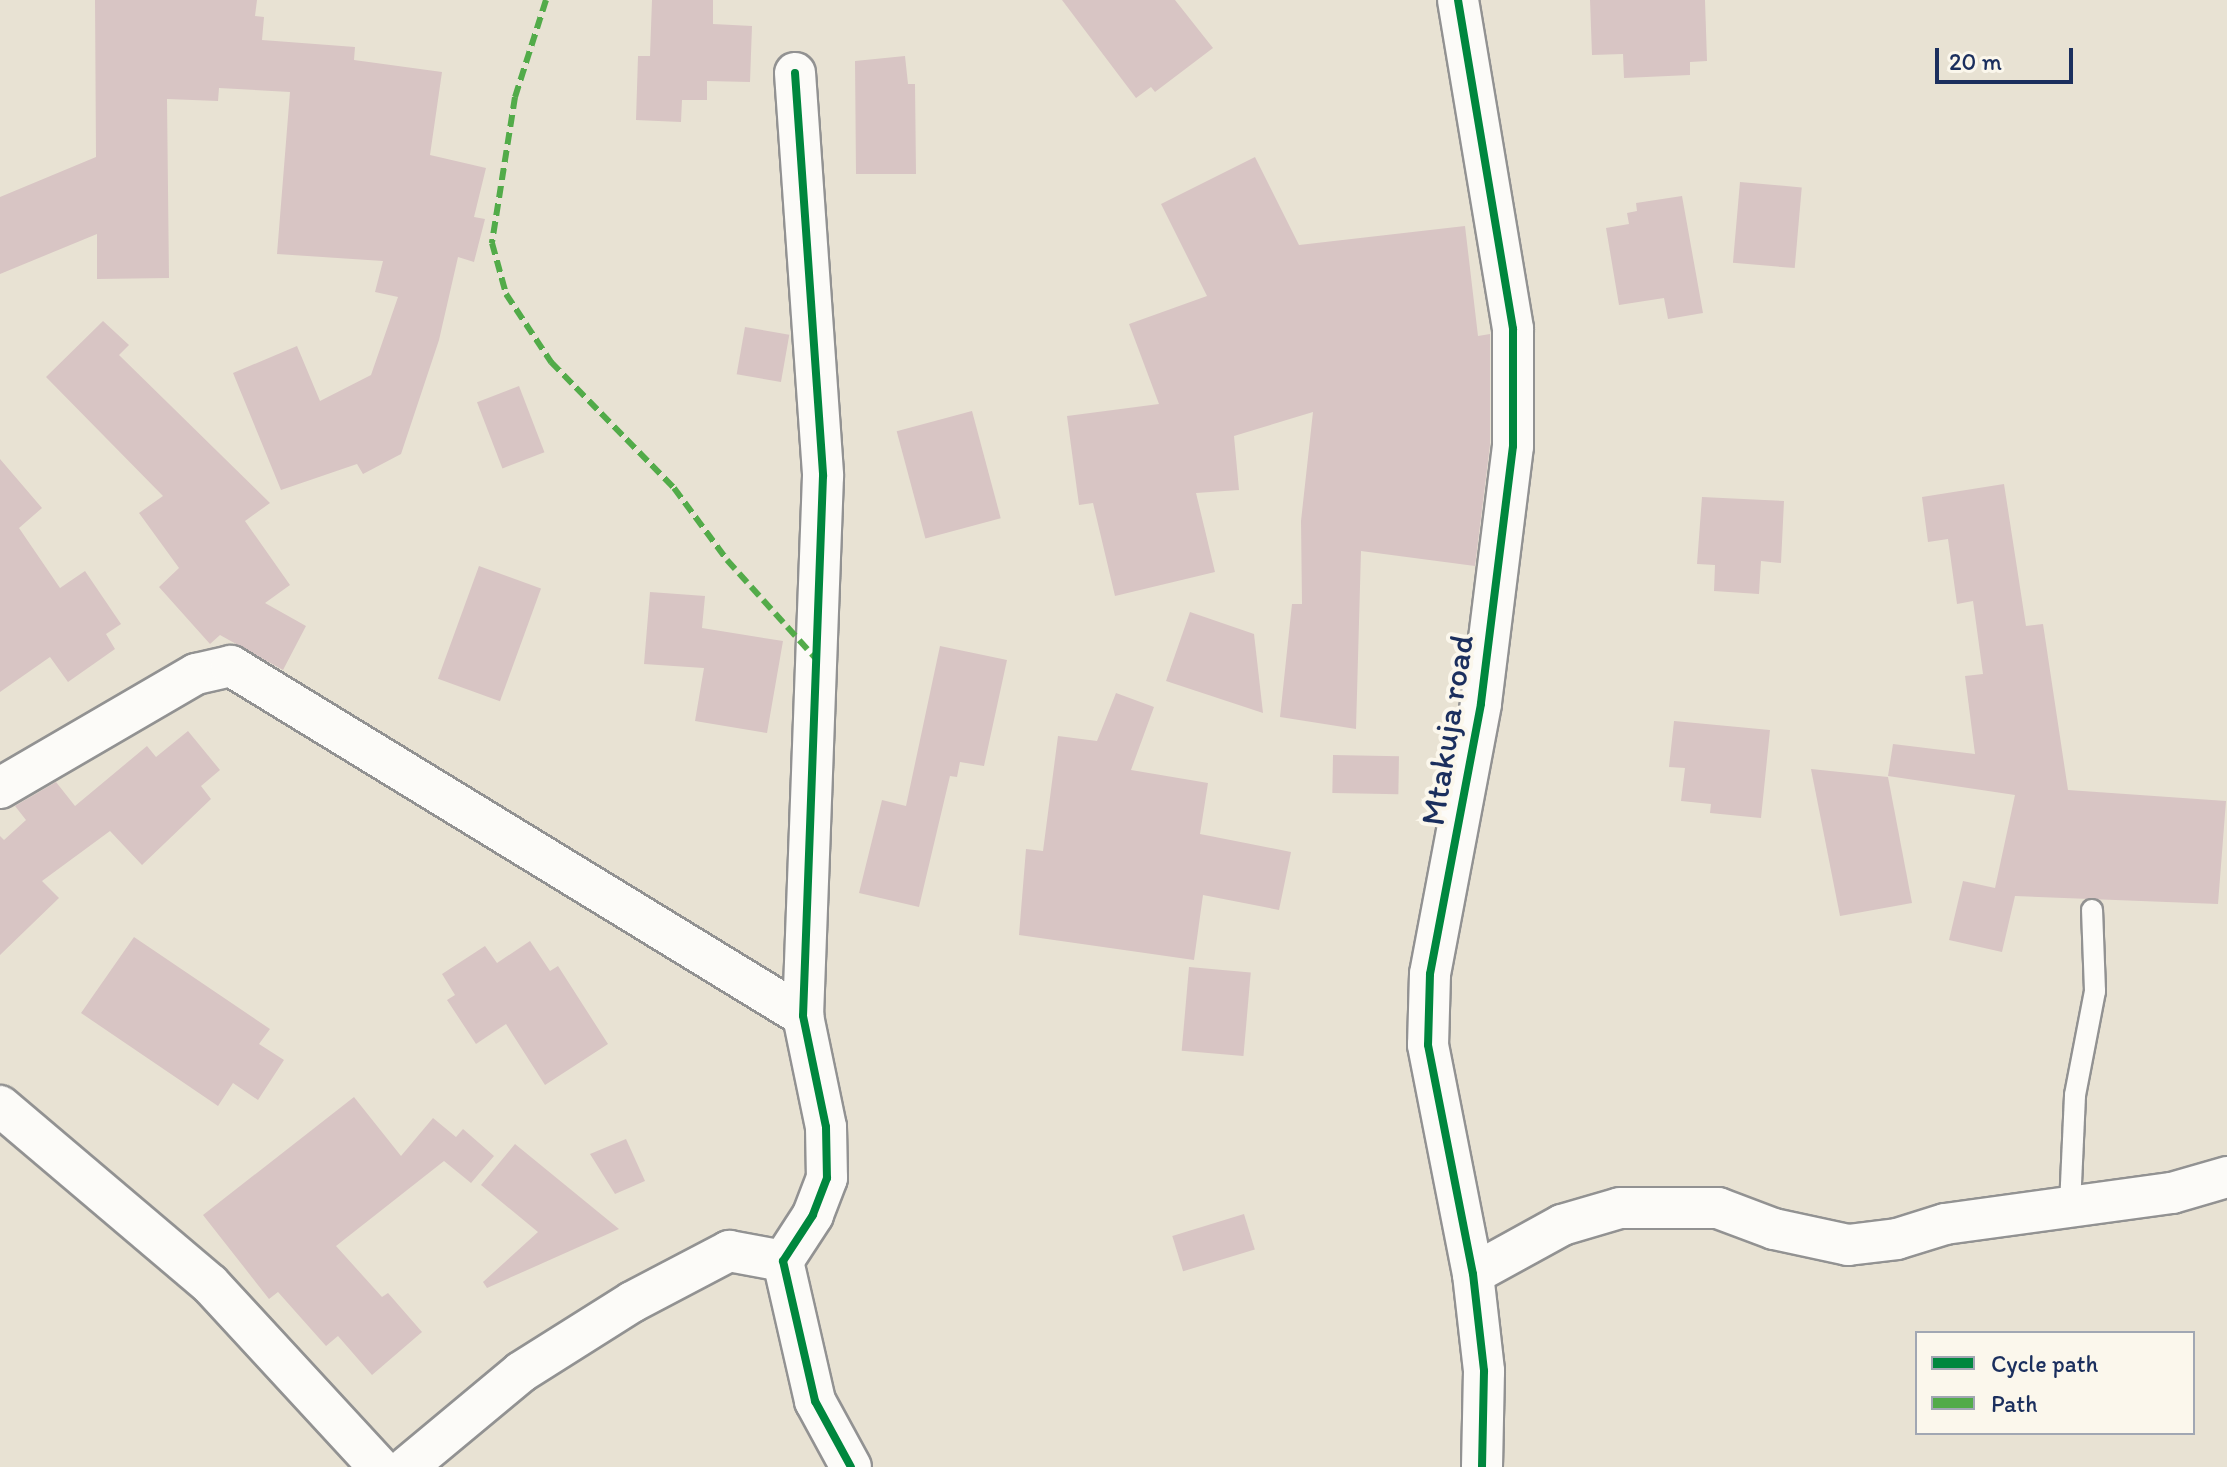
<!DOCTYPE html>
<html>
<head>
<meta charset="utf-8">
<style>
  body { margin:0 }
  #map { position:relative; width:2227px; height:1467px; overflow:hidden; background:#e8e2d3; font-family:Itim,sans-serif }
  div>[style] { position:absolute }
  [style*='--x'] { left:calc(var(--x)*1px); top:calc(var(--y)*1px); width:calc(var(--w)*1px); rotate:calc(var(--a)*1deg) }
  .building>* { inset:0; background:#d8c5c4; transform-origin:0 0 }
  .roads { filter:drop-shadow(2px 0 #929292) drop-shadow(-2px 0 #929292) drop-shadow(0 2px #929292) drop-shadow(0 -2px #929292) }
  .service>* { height:20px; margin:-10px; padding:0 10px; transform-origin:10px; border-radius:10px; background:#fcfbf8 }
  .minor>* { height:40px; margin:-20px; padding:0 20px; transform-origin:20px; border-radius:20px; background:#fcfbf8 }
  .quiet>* { height:6px; margin-top:-3px; transform-origin:0; background:repeating-linear-gradient(90deg,#52ab49 0 12px,transparent 0 18px) }
  .cycleway>* { height:8px; margin:-4px; padding:0 4px; transform-origin:4px; border-radius:4px; background:#00873e }
  span { translate:-50% -50%; white-space:nowrap; text-align:center; line-height:1.15; -webkit-text-stroke:8px #fbf7ec; paint-order:stroke }
  .street-label { font-size:34px; color:#1b2f5e }
  .legend { position:absolute; left:1915px; top:1331px; width:280px; height:104px; box-sizing:border-box; background:#fbf7ec; border:2px solid #a1a7b3; margin:0; padding:10px 14px; list-style:none; font-size:24px; color:#1b2f5e }
  .legend li { display:flex; align-items:center; gap:16px; height:40px }
  .legend b { width:40px; border:2px solid #a1a7b3 }
  .scale { position:absolute; left:1935px; top:48px; width:138px; height:36px; box-sizing:border-box; border:4px solid #1b2f5e; border-top:0; padding-left:10px; font-size:24px; line-height:28px; white-space:nowrap; color:#1b2f5e; -webkit-text-stroke:6px #fbf7ec; paint-order:stroke }
</style>
</head>
<body>
<div id="map">
  <div class="building">
    <div style="clip-path:polygon(95px 0,257px 0,255px 16px,264px 17px,262px 40px,355px 47px,354px 60px,442px 72px,430px 155px,486px 168px,474px 217px,485px 219px,474px 262px,458px 257px,439px 340px,401px 454px,363px 474px,357px 464px,281px 490px,233px 373px,297px 346px,320px 401px,371px 375px,398px 297px,375px 292px,383px 261px,277px 254px,290px 92px,219px 88px,218px 101px,167px 99px,169px 278px,97px 279px,97px 234px,0 274px,0 197px,96px 157px)"></div>
    <div style="clip-path:polygon(652px 0,713px 0,713px 24px,752px 26px,750px 82px,707px 81px,707px 100px,682px 100px,681px 122px,636px 120px,638px 56px,650px 56px)"></div>
    <div style="clip-path:polygon(1062px 0,1175px 0,1213px 48px,1155px 92px,1151px 87px,1136px 98px)"></div>
    <div style="clip-path:polygon(1590px 0,1705px 0,1707px 61px,1690px 62px,1690px 75px,1624px 78px,1623px 54px,1592px 55px)"></div>
    <div style="clip-path:polygon(905px 56px,908px 84px,915px 84px,916px 174px,856px 174px,855px 61px)"></div>
    <div style="clip-path:polygon(1255px 157px,1299px 245px,1465px 226px,1478px 336px,1490px 334px,1490px 445px,1475px 566px,1361px 551px,1356px 729px,1280px 717px,1292px 604px,1302px 604px,1301px 521px,1313px 412px,1234px 436px,1239px 490px,1196px 493px,1215px 572px,1115px 596px,1093px 503px,1079px 505px,1067px 416px,1159px 404px,1129px 324px,1207px 296px,1161px 204px)"></div>
    <div style="left:1740px;top:182px;width:62px;height:81px;rotate:5deg"></div>
    <div style="clip-path:polygon(1682px 196px,1703px 313px,1668px 319px,1664px 298px,1619px 305px,1606px 228px,1629px 224px,1627px 213px,1637px 211px,1636px 203px)"></div>
    <div style="clip-path:polygon(103px 321px,129px 345px,119px 355px,270px 503px,245px 521px,290px 585px,265px 603px,306px 626px,283px 670px,220px 635px,210px 644px,159px 587px,179px 568px,139px 513px,163px 496px,46px 377px)"></div>
    <div style="left:745px;top:327px;width:45px;height:48px;rotate:10deg"></div>
    <div style="left:519px;top:386px;width:71px;height:45px;rotate:69deg"></div>
    <div style="left:972px;top:411px;width:111px;height:78px;rotate:75deg"></div>
    <div style="clip-path:polygon(0 459px,42px 508px,19px 528px,60px 588px,85px 571px,121px 624px,106px 634px,115px 649px,68px 682px,50px 657px,0 692px)"></div>
    <div style="clip-path:polygon(2004px 484px,2026px 626px,2043px 624px,2068px 790px,2226px 801px,2218px 904px,2015px 896px,2002px 952px,1949px 940px,1963px 881px,1995px 888px,2015px 795px,1888px 776px,1893px 744px,1975px 754px,1965px 676px,1983px 674px,1973px 601px,1957px 604px,1948px 539px,1928px 542px,1922px 497px)"></div>
    <div style="clip-path:polygon(1702px 497px,1784px 501px,1781px 563px,1761px 561px,1759px 594px,1714px 591px,1715px 565px,1697px 564px)"></div>
    <div style="left:479px;top:566px;width:66px;height:120px;rotate:20deg"></div>
    <div style="clip-path:polygon(650px 592px,705px 596px,702px 628px,783px 641px,767px 733px,695px 721px,704px 668px,644px 664px)"></div>
    <div style="clip-path:polygon(1190px 612px,1254px 634px,1263px 713px,1166px 681px)"></div>
    <div style="clip-path:polygon(940px 646px,1007px 660px,984px 766px,960px 762px,957px 777px,950px 776px,919px 907px,859px 893px,882px 800px,906px 806px)"></div>
    <div style="clip-path:polygon(1116px 693px,1154px 707px,1131px 770px,1208px 783px,1200px 834px,1291px 852px,1279px 910px,1203px 895px,1194px 960px,1019px 935px,1026px 849px,1043px 851px,1058px 736px,1097px 741px)"></div>
    <div style="clip-path:polygon(1674px 721px,1770px 730px,1761px 818px,1710px 813px,1711px 804px,1681px 801px,1685px 768px,1669px 767px)"></div>
    <div style="clip-path:polygon(188px 731px,220px 770px,201px 786px,211px 799px,142px 865px,110px 831px,42px 881px,59px 898px,0 955px,0 836px,4px 840px,26px 820px,15px 806px,56px 782px,75px 806px,147px 746px,156px 757px)"></div>
    <div style="left:1333px;top:755px;width:66px;height:38px;rotate:1deg"></div>
    <div style="clip-path:polygon(1811px 769px,1888px 777px,1912px 903px,1840px 916px)"></div>
    <div style="clip-path:polygon(134px 937px,270px 1029px,259px 1044px,284px 1060px,258px 1100px,233px 1083px,218px 1106px,81px 1013px)"></div>
    <div style="clip-path:polygon(530px 941px,550px 971px,558px 966px,608px 1044px,545px 1085px,506px 1024px,476px 1044px,447px 1000px,455px 995px,442px 974px,485px 946px,497px 963px)"></div>
    <div style="left:1189px;top:967px;width:62px;height:84px;rotate:5deg"></div>
    <div style="clip-path:polygon(354px 1097px,401px 1156px,433px 1118px,456px 1137px,463px 1129px,494px 1156px,471px 1183px,444px 1161px,336px 1246px,382px 1297px,388px 1293px,422px 1332px,372px 1375px,338px 1336px,326px 1346px,278px 1292px,269px 1299px,203px 1215px)"></div>
    <div style="clip-path:polygon(626px 1139px,645px 1181px,615px 1194px,590px 1154px)"></div>
    <div style="clip-path:polygon(515px 1144px,619px 1229px,487px 1288px,483px 1282px,538px 1232px,481px 1185px)"></div>
    <div style="left:1244px;top:1214px;width:37px;height:75px;rotate:73deg"></div>
  </div>
  <div class="roads">
    <div class="service">
      <div style="--x:2070;--y:1206;--w:111;--a:-87.4"></div>
      <div style="--x:2075;--y:1095;--w:106;--a:-79.1"></div>
      <div style="--x:2095;--y:991;--w:81;--a:-92.1"></div>
    </div>
    <div class="minor">
      <div style="--x:1458;--y:0;--w:334;--a:80.5"></div>
      <div style="--x:1513;--y:329;--w:117;--a:90"></div>
      <div style="--x:1513;--y:446;--w:260;--a:97.1"></div>
      <div style="--x:1481;--y:704;--w:275;--a:100.7"></div>
      <div style="--x:1430;--y:974;--w:71;--a:91.6"></div>
      <div style="--x:1428;--y:1045;--w:233;--a:78.9"></div>
      <div style="--x:1473;--y:1274;--w:98;--a:83.5"></div>
      <div style="--x:1484;--y:1371;--w:96;--a:91.2"></div>
      <div style="--x:795;--y:73;--w:404;--a:86"></div>
      <div style="--x:823;--y:476;--w:540;--a:92.12"></div>
      <div style="--x:803;--y:1016;--w:113;--a:78.3"></div>
      <div style="--x:826;--y:1127;--w:51;--a:88.9"></div>
      <div style="--x:827;--y:1178;--w:40;--a:111"></div>
      <div style="--x:813;--y:1215;--w:55;--a:123.1"></div>
      <div style="--x:783;--y:1261;--w:144;--a:77.1"></div>
      <div style="--x:815;--y:1401;--w:75;--a:61.4"></div>
      <div style="--x:0;--y:788;--w:227;--a:-30.2"></div>
      <div style="--x:196;--y:674;--w:36;--a:-13"></div>
      <div style="--x:231;--y:666;--w:671;--a:31.46"></div>
      <div style="--x:0;--y:1106;--w:275;--a:40.3"></div>
      <div style="--x:210;--y:1284;--w:249;--a:47.3"></div>
      <div style="--x:1473;--y:1274;--w:102;--a:-28.8"></div>
      <div style="--x:1562;--y:1225;--w:60;--a:-16.3"></div>
      <div style="--x:1620;--y:1208;--w:98;--a:0"></div>
      <div style="--x:1718;--y:1208;--w:60;--a:20.6"></div>
      <div style="--x:1774;--y:1229;--w:76;--a:12.2"></div>
      <div style="--x:1848;--y:1245;--w:49;--a:-7"></div>
      <div style="--x:1897;--y:1239;--w:50;--a:-17.4"></div>
      <div style="--x:1945;--y:1224;--w:229;--a:-7.8"></div>
      <div style="--x:2172;--y:1193;--w:57;--a:-16.2"></div>
      <div style="--x:407;--y:1467;--w:148;--a:-39.8"></div>
      <div style="--x:521;--y:1372;--w:131;--a:-32.2"></div>
      <div style="--x:632;--y:1302;--w:110;--a:-27.7"></div>
      <div style="--x:729;--y:1251;--w:55;--a:10.5"></div>
    </div>
  </div>
  <div class="quiet">
    <div style="--x:546;--y:0;--w:102;--a:107.7"></div>
    <div style="--x:515;--y:97;--w:148;--a:99"></div>
    <div style="--x:492;--y:243;--w:53;--a:74.6"></div>
    <div style="--x:506;--y:294;--w:82;--a:56.5"></div>
    <div style="--x:551;--y:362;--w:176;--a:45.7"></div>
    <div style="--x:674;--y:488;--w:89;--a:53.6"></div>
    <div style="--x:727;--y:560;--w:135;--a:48"></div>
  </div>
  <div class="cycleway">
    <div style="--x:1458;--y:0;--w:334;--a:80.5"></div>
    <div style="--x:1513;--y:329;--w:117;--a:90"></div>
    <div style="--x:1513;--y:446;--w:260;--a:97.1"></div>
    <div style="--x:1481;--y:704;--w:275;--a:100.7"></div>
    <div style="--x:1430;--y:974;--w:71;--a:91.6"></div>
    <div style="--x:1428;--y:1045;--w:233;--a:78.9"></div>
    <div style="--x:1473;--y:1274;--w:98;--a:83.5"></div>
    <div style="--x:1484;--y:1371;--w:96;--a:91.2"></div>
    <div style="--x:795;--y:73;--w:404;--a:86"></div>
    <div style="--x:823;--y:476;--w:540;--a:92.12"></div>
    <div style="--x:803;--y:1016;--w:113;--a:78.3"></div>
    <div style="--x:826;--y:1127;--w:51;--a:88.9"></div>
    <div style="--x:827;--y:1178;--w:40;--a:111"></div>
    <div style="--x:813;--y:1215;--w:55;--a:123.1"></div>
    <div style="--x:783;--y:1261;--w:144;--a:77.1"></div>
    <div style="--x:815;--y:1401;--w:75;--a:61.4"></div>
  </div>
  <div class="street-label">
    <span style="left:1447px;top:730px;rotate:-81deg">Mtakuja road</span>
  </div>
  <ul class="legend">
  <li><b style="height:10px;background:#00873e"></b>Cycle path</li>
  <li><b style="height:10px;background:#52ab49"></b>Path</li>
  </ul>
  <div class="scale">20 m</div>
</div>
</body>
</html>
